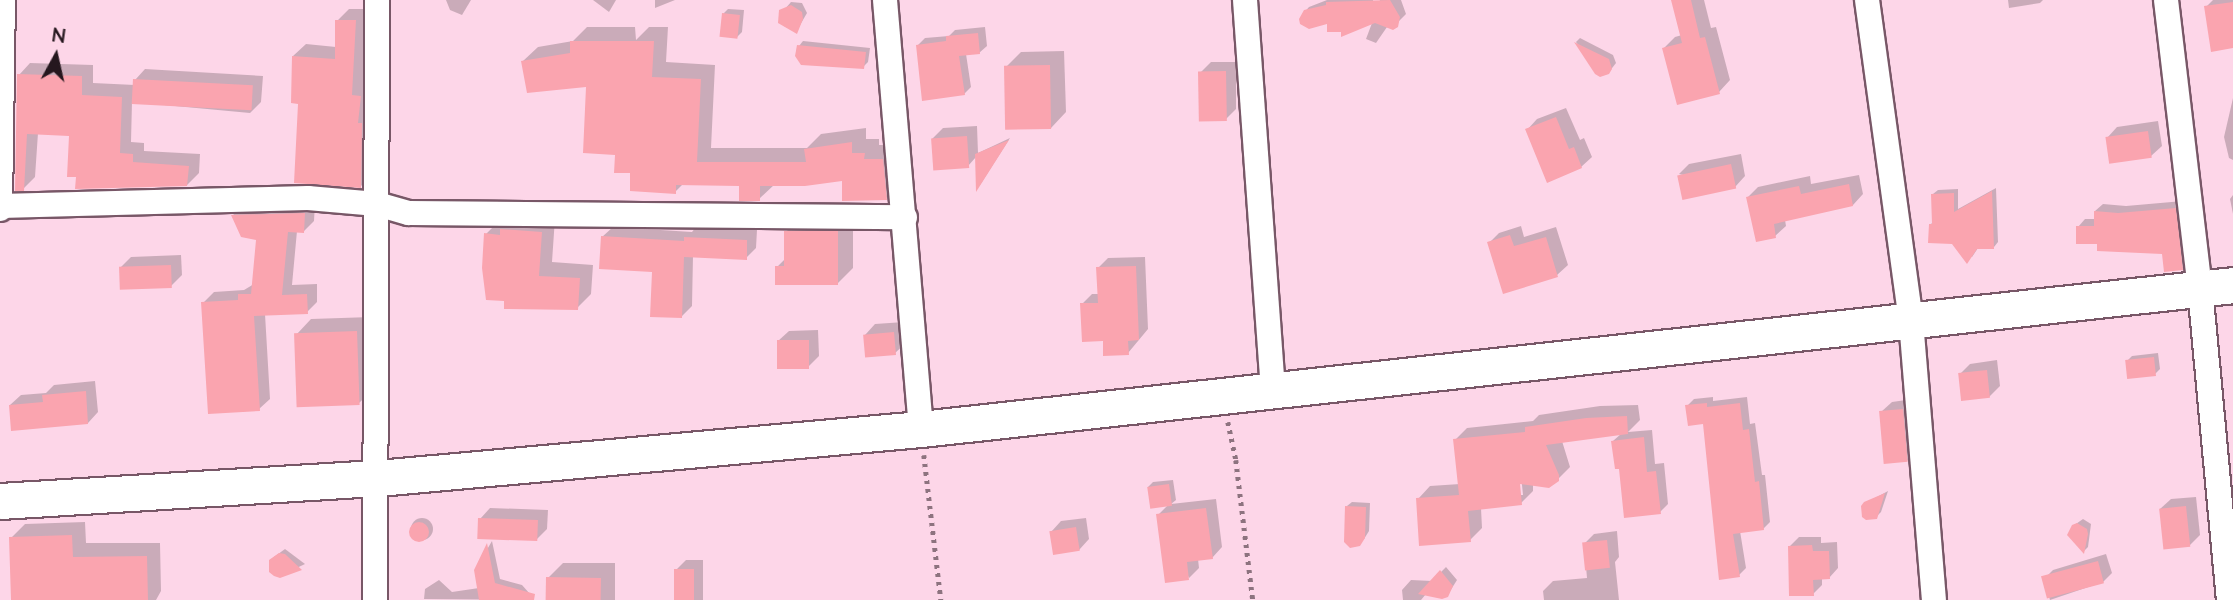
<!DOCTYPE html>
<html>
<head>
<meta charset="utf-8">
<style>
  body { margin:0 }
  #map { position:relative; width:2233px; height:600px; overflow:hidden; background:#fdd6e8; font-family:Mulish,sans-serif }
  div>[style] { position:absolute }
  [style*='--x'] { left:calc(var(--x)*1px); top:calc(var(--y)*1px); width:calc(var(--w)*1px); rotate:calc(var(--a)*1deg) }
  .shadow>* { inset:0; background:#0003 }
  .round { border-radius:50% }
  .building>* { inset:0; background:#faa4af; transform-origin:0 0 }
  .path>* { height:4.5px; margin-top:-2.25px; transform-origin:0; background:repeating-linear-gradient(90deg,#8d737f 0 3.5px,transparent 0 8.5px) }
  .roads { filter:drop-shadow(2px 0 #785767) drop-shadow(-2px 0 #785767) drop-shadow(0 2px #785767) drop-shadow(0 -2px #785767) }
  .minor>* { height:24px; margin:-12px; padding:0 12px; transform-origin:12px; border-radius:12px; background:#fff }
  .secondary>* { height:35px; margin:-17.5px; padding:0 17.5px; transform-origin:17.5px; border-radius:17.5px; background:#fff }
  span { translate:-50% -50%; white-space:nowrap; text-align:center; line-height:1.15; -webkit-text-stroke:6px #fdd6e8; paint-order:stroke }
  .north { position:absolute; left:21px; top:21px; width:70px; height:70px; -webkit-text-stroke:5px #fdd6e8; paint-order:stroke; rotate:8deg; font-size:19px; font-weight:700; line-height:28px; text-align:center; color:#25171e }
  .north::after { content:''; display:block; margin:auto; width:24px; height:32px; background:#25171e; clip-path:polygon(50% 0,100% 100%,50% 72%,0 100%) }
</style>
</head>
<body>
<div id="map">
  <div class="shadow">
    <div style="clip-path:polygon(446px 0,471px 0,462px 15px,450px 10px)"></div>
    <div style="clip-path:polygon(593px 0,616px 0,609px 12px)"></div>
    <div style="clip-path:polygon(655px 0,675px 0,655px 8px)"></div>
    <div style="clip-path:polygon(1327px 0,1373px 0,1375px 13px,1380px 0,1401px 0,1406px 14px,1392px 28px,1387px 27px,1376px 43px,1366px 39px,1372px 23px,1343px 30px,1302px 15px,1309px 7px)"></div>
    <div style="clip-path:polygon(1673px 0,1704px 0,1711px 28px,1716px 27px,1730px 80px,1719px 92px,1664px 48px,1675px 37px,1682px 35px)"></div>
    <div style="clip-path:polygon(2008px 0,2043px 0,2040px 3px,2009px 8px)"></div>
    <div style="clip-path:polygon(2213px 0,2233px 0,2233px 47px,2206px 7px)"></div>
    <div style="clip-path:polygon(791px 2px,802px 3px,807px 13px,796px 32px,784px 26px,779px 16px)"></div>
    <div style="clip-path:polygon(349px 9px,367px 9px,363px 83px,373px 84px,373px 174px,361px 186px,300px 103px,293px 56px,306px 44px,336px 47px,337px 21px)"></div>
    <div style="clip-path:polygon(728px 9px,744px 10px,742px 32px,737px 37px,723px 14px)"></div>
    <div style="clip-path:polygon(587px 27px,635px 27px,636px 40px,649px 27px,668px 27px,666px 62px,715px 65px,711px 148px,807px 148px,821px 134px,866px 128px,866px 139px,879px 139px,879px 145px,898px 145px,901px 183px,886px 198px,843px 179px,775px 184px,759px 199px,741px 184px,683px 184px,675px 192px,632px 172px,617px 153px,588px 85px,523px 61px,538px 47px,573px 41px)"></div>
    <div style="clip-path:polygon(985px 27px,987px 46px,979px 53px,966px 54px,971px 87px,964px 94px,918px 45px,925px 38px,949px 36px,955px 30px)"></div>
    <div style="clip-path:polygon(1580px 38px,1613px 55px,1616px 63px,1609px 72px,1601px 75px,1576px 42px)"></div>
    <div style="clip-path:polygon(803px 41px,870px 48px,868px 62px,863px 67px,799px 46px)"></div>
    <div style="clip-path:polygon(1064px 51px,1066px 112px,1051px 128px,1006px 67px,1021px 52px)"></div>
    <div style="clip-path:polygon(1211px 62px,1236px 62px,1236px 109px,1226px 119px,1200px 73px)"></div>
    <div style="clip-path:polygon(30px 63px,93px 65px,93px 83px,135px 85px,135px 80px,145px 69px,263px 76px,261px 102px,250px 113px,132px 102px,131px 142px,144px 143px,144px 151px,200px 154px,199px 173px,187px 185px,77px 176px,71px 134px,38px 133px,35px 177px,23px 189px,19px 75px)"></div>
    <div style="clip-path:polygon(2233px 98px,2233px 160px,2229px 158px,2224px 137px)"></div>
    <div style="clip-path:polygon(1566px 108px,1580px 140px,1584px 138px,1592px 157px,1581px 167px,1527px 130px,1537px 119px)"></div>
    <div style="clip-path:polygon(2158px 121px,2162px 146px,2151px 156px,2107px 138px,2117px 127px)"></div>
    <div style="clip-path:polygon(977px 126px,978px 153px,1010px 138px,980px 185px,976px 157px,968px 166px,932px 139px,943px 128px)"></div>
    <div style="clip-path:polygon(1741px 154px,1745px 176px,1735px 187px,1679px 174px,1689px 164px)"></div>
    <div style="clip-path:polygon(1859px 175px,1863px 194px,1853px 205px,1785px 220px,1786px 226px,1775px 236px,1748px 197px,1758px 187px,1810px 176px,1811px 184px)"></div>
    <div style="clip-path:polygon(1996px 188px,1998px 242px,1994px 247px,1978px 248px,1972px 257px,1930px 225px,1933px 222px,1933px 194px,1938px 190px,1958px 189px,1958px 209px)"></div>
    <div style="clip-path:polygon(2233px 195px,2233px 214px,2230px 199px)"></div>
    <div style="clip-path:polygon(2183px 201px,2190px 261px,2182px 269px,2164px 252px,2099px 243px,2078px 227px,2085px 219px,2096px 219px,2095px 211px,2103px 204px,2126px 206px)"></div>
    <div style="clip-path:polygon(315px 203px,314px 221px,304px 231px,297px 231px,292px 285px,317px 284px,317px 302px,307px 312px,265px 314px,270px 399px,259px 409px,203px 303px,214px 292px,244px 290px,254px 284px,258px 239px,233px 215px,243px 205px)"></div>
    <div style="clip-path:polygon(801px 216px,853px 217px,853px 268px,837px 284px,777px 267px,786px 258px,786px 232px)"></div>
    <div style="clip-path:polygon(555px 218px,552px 262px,593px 265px,591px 294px,577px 308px,506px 300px,486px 234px,500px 220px)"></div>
    <div style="clip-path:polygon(1521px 226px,1524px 237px,1556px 227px,1568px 265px,1557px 275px,1489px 243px,1499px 233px)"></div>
    <div style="clip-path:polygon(613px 227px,692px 232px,696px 227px,757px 230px,756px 248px,746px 258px,693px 256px,692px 306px,682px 316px,654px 271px,602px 237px)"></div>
    <div style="clip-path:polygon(181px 255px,182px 275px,171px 286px,121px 267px,131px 257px)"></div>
    <div style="clip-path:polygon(1145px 257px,1148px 329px,1128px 353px,1082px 304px,1092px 294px,1099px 294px,1098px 268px,1108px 258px)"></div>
    <div style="clip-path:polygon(371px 317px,375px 388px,359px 403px,296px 335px,311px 319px)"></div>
    <div style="clip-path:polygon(904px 322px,906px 343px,895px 353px,865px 335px,875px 324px)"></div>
    <div style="clip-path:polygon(818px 330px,819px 356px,809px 366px,778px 341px,789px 331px)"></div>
    <div style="clip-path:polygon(2158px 353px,2160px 369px,2155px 374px,2127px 361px,2132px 356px)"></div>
    <div style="clip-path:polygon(1997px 360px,2000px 386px,1989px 397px,1960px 374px,1970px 364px)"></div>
    <div style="clip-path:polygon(95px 381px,98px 412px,88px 423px,10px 405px,21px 395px,46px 393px,54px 385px)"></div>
    <div style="clip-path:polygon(1713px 397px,1713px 401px,1747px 397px,1750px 424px,1755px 423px,1762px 475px,1765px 475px,1770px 522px,1763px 529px,1740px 531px,1746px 568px,1739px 575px,1704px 423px,1687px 406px,1694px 399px)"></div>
    <div style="clip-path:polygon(1913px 399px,1917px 450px,1907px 461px,1881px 412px,1892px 402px)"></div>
    <div style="clip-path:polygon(evenodd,1638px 405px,1640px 420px,1628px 432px,1652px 430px,1655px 464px,1664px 463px,1668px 504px,1660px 512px,1620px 467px,1613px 441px,1622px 433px,1562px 441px,1570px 467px,1557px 480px,1533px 484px,1533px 491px,1521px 503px,1481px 508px,1482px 528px,1470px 540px,1418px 499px,1430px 486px,1460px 484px,1455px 440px,1467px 428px,1533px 421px,1539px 415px,1600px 406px,1638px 405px,1521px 475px,1523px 495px,1519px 495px,1521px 475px)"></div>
    <div style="clip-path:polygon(1173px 480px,1176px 500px,1171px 504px,1216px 499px,1222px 547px,1212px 558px,1198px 559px,1199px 568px,1189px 578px,1158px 515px,1168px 505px,1148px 487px,1153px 482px)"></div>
    <div style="clip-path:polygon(1888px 491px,1881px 512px,1876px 517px,1868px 502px)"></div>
    <div style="clip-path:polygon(2196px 497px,2200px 535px,2190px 545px,2160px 509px,2171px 499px)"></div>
    <div style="clip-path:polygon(1352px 502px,1370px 503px,1369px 531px,1364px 539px,1347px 506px)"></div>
    <div style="clip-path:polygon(490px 508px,548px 510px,547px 529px,537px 539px,480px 519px)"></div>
    <div style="clip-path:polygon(1086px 518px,1089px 539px,1079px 550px,1051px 532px,1061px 521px)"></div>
    <div class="round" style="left:411px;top:518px;width:22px;height:22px"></div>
    <div style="clip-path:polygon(2083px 519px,2091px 524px,2088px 547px,2084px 551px,2069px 535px,2073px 526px)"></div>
    <div style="clip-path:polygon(85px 522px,86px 543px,160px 543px,161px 591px,156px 600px,13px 600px,11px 538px,25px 524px)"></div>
    <div style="clip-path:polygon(1617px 531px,1619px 557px,1615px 562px,1619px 600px,1544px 600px,1543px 591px,1553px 581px,1587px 578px,1584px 544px,1594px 534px)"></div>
    <div style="clip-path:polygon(1799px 537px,1821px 537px,1821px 543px,1837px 542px,1838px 568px,1829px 578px,1822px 578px,1822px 585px,1813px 594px,1790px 546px)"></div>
    <div style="clip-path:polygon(492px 541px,500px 579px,522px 585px,530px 594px,523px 600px,424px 599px,425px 589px,439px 580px,452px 592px,479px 588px,475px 570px)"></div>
    <div style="clip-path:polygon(285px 549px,305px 564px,280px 576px,270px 560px)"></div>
    <div style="clip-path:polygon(2106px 554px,2112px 573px,2103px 582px,2050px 600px,2044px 579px,2053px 570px)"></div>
    <div style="clip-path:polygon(686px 560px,703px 560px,703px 600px,676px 600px,676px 570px)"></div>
    <div style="clip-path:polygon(563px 563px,615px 563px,615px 600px,548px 600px,548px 578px)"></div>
    <div style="clip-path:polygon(1446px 567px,1457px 580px,1447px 596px,1426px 594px,1421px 600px,1403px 600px,1402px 590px,1411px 580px,1432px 581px)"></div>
  </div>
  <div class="building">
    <div style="clip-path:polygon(1390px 0,1400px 17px,1398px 27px,1393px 30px,1375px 23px,1341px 37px,1341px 32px,1327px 32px,1327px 24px,1309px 29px,1300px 24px,1299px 19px,1304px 10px,1326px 5px,1326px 2px)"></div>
    <div style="clip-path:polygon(1671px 0,1691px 0,1700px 38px,1705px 37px,1720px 94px,1677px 105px,1662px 48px,1682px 43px)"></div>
    <div style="clip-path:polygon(2233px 2px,2233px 48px,2211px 52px,2204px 6px)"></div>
    <div style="clip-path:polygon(791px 5px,802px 12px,803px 19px,797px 34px,778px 23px,779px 10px)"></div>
    <div style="left:722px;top:13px;width:18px;height:24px;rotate:6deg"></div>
    <div style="clip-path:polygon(335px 20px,356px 20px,352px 95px,361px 96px,358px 123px,362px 123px,361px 188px,294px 183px,298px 104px,291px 103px,292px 56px,335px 59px)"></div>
    <div style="clip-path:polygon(978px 33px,980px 54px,959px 56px,965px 95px,922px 101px,916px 45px,946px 41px,946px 36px)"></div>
    <div style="clip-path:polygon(570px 41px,654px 41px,652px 77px,701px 79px,697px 162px,806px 162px,804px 149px,852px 142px,852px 153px,865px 153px,864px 159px,883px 159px,887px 200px,842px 201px,842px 181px,805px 186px,760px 186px,760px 201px,739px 201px,739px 186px,676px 185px,676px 194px,630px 191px,630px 173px,614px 173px,615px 155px,583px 153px,586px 87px,527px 93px,521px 61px,570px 53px)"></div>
    <div style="clip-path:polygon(1574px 42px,1609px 59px,1612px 69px,1609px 74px,1600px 77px,1595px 74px)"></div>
    <div style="clip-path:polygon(797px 45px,866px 52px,864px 69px,801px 65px,795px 56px)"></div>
    <div style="left:1050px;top:65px;width:64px;height:46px;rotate:89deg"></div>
    <div style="left:1226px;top:71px;width:50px;height:28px;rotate:89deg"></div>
    <div style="clip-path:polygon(17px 74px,82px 76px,82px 95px,122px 97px,120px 153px,133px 154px,133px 162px,189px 166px,187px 186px,75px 189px,76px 177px,67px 177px,69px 136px,27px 134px,24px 191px,15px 191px)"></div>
    <div style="left:133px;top:79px;width:120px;height:25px;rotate:3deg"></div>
    <div style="clip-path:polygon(1556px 117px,1569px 149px,1574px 147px,1582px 168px,1547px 183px,1525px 129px)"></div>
    <div style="left:2148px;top:131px;width:27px;height:43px;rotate:82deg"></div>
    <div style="left:967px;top:136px;width:32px;height:36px;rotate:86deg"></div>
    <div style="clip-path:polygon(1009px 140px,976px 192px,975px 154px)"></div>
    <div style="left:1731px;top:164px;width:25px;height:55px;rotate:78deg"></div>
    <div style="clip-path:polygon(1849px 184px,1853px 206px,1774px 224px,1776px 238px,1756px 242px,1746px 197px,1799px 186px,1801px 194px)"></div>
    <div style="clip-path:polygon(1992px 191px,1994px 249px,1977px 249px,1967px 264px,1952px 244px,1928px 243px,1929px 224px,1932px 224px,1931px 194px,1954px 193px,1954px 212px)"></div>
    <div style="clip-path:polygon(2176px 208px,2183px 270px,2164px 272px,2162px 254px,2097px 251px,2097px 244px,2076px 244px,2076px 226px,2094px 226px,2094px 211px,2118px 213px)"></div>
    <div style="clip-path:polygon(305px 213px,304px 233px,288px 232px,282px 295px,307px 294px,308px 314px,254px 316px,260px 411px,208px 414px,201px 302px,238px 300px,238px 294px,251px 294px,256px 240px,241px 237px,231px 215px)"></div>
    <div style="clip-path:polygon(500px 229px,542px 232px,539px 276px,580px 278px,578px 310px,504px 309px,504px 301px,486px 300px,482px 268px,484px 233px,500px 235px)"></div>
    <div style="clip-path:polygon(784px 231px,838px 231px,838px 285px,775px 285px,775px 266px,784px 266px)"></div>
    <div style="clip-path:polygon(1510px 235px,1514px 246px,1546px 237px,1558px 277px,1503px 294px,1487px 242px)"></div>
    <div style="clip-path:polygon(601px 236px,684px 241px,684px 237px,747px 240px,747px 260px,684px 257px,682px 318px,650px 317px,652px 272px,599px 269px)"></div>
    <div style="left:171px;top:265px;width:23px;height:52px;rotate:88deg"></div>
    <div style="clip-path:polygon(1136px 266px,1139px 340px,1128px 341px,1129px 355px,1103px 356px,1103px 341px,1082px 342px,1080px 303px,1098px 303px,1096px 267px)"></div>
    <div style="left:357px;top:331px;width:74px;height:63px;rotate:88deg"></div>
    <div style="left:894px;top:332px;width:23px;height:31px;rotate:85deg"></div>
    <div style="left:777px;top:340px;width:32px;height:29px"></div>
    <div style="left:2154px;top:357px;width:19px;height:29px;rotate:84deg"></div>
    <div style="left:1987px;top:370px;width:28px;height:29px;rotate:84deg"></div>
    <div style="clip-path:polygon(86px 391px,88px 424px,11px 431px,9px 405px,43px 402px,42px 395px)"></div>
    <div style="clip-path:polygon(1707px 403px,1707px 407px,1740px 403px,1743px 430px,1749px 429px,1755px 482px,1759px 481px,1764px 530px,1733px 534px,1740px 577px,1719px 580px,1703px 424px,1688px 426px,1685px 405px)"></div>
    <div style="left:1903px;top:409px;width:53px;height:24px;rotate:85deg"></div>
    <div style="clip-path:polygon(1627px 416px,1628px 434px,1546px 445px,1559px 475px,1559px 481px,1549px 488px,1520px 484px,1522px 505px,1468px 511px,1471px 542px,1419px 546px,1416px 498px,1459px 495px,1453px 439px,1525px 432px,1525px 427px,1586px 418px)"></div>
    <div style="clip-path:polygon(1644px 437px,1647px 472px,1656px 471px,1661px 514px,1624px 518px,1619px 469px,1615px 469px,1611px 441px)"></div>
    <div style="left:1169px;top:484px;width:22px;height:22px;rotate:82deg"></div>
    <div style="clip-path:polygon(1885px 493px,1877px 519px,1866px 520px,1862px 517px,1861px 506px,1864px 502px)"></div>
    <div style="clip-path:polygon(1345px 506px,1366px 507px,1365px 538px,1360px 546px,1350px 548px,1344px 542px)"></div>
    <div style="left:2186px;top:506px;width:41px;height:27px;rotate:84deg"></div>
    <div style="clip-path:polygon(1206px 508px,1213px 559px,1187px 562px,1189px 580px,1165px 583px,1156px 514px)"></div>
    <div style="left:478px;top:518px;width:60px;height:21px;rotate:2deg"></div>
    <div class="round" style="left:409px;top:522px;width:20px;height:20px"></div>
    <div style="clip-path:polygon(2077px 523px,2087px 529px,2088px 534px,2084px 554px,2067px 535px,2072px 525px)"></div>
    <div style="left:1076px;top:527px;width:24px;height:27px;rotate:81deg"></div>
    <div style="clip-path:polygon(72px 535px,73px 557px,147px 556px,148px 600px,11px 600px,9px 537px)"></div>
    <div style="left:1607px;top:540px;width:28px;height:25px;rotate:84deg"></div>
    <div style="clip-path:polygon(487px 543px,495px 583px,535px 594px,534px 600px,479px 600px,474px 570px)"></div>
    <div style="clip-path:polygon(1812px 545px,1813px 551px,1829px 551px,1830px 579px,1813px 580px,1814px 596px,1789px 596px,1788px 546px)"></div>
    <div style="clip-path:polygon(279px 553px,285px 554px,302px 570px,280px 578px,274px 576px,269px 572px,269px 560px)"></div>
    <div style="left:2098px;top:561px;width:23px;height:59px;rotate:75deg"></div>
    <div style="left:674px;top:569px;width:20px;height:31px"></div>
    <div style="clip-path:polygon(1440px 570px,1453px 586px,1448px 597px,1442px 599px,1418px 594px)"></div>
    <div style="left:546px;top:577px;width:55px;height:23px;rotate:1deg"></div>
  </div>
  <div class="path">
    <div style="--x:1228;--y:422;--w:39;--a:78"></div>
    <div style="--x:1236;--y:460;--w:141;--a:83.1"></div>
    <div style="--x:924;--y:455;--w:146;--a:83.3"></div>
  </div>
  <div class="roads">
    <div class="minor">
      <div style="--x:885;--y:0;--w:431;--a:85.2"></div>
      <div style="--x:1245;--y:0;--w:393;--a:85.9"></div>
      <div style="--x:1867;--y:0;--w:324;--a:82.2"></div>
      <div style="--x:1911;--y:321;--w:280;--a:85.3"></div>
      <div style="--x:2166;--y:0;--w:290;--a:83.3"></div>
      <div style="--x:2200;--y:288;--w:313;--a:84.7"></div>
      <div style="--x:0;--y:206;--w:308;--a:-1.5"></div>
      <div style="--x:308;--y:198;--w:69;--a:5"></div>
      <div style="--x:377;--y:204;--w:33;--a:16"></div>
      <div style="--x:409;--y:213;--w:496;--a:0.5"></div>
      <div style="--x:0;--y:209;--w:209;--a:-89.2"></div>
      <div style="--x:375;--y:600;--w:600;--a:-89.81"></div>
    </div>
    <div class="secondary">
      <div style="--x:0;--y:501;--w:379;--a:-3.5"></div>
      <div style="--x:378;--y:478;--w:545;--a:-5.16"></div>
      <div style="--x:921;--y:429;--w:1320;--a:-6.26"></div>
    </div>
  </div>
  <div class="north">N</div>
</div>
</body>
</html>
